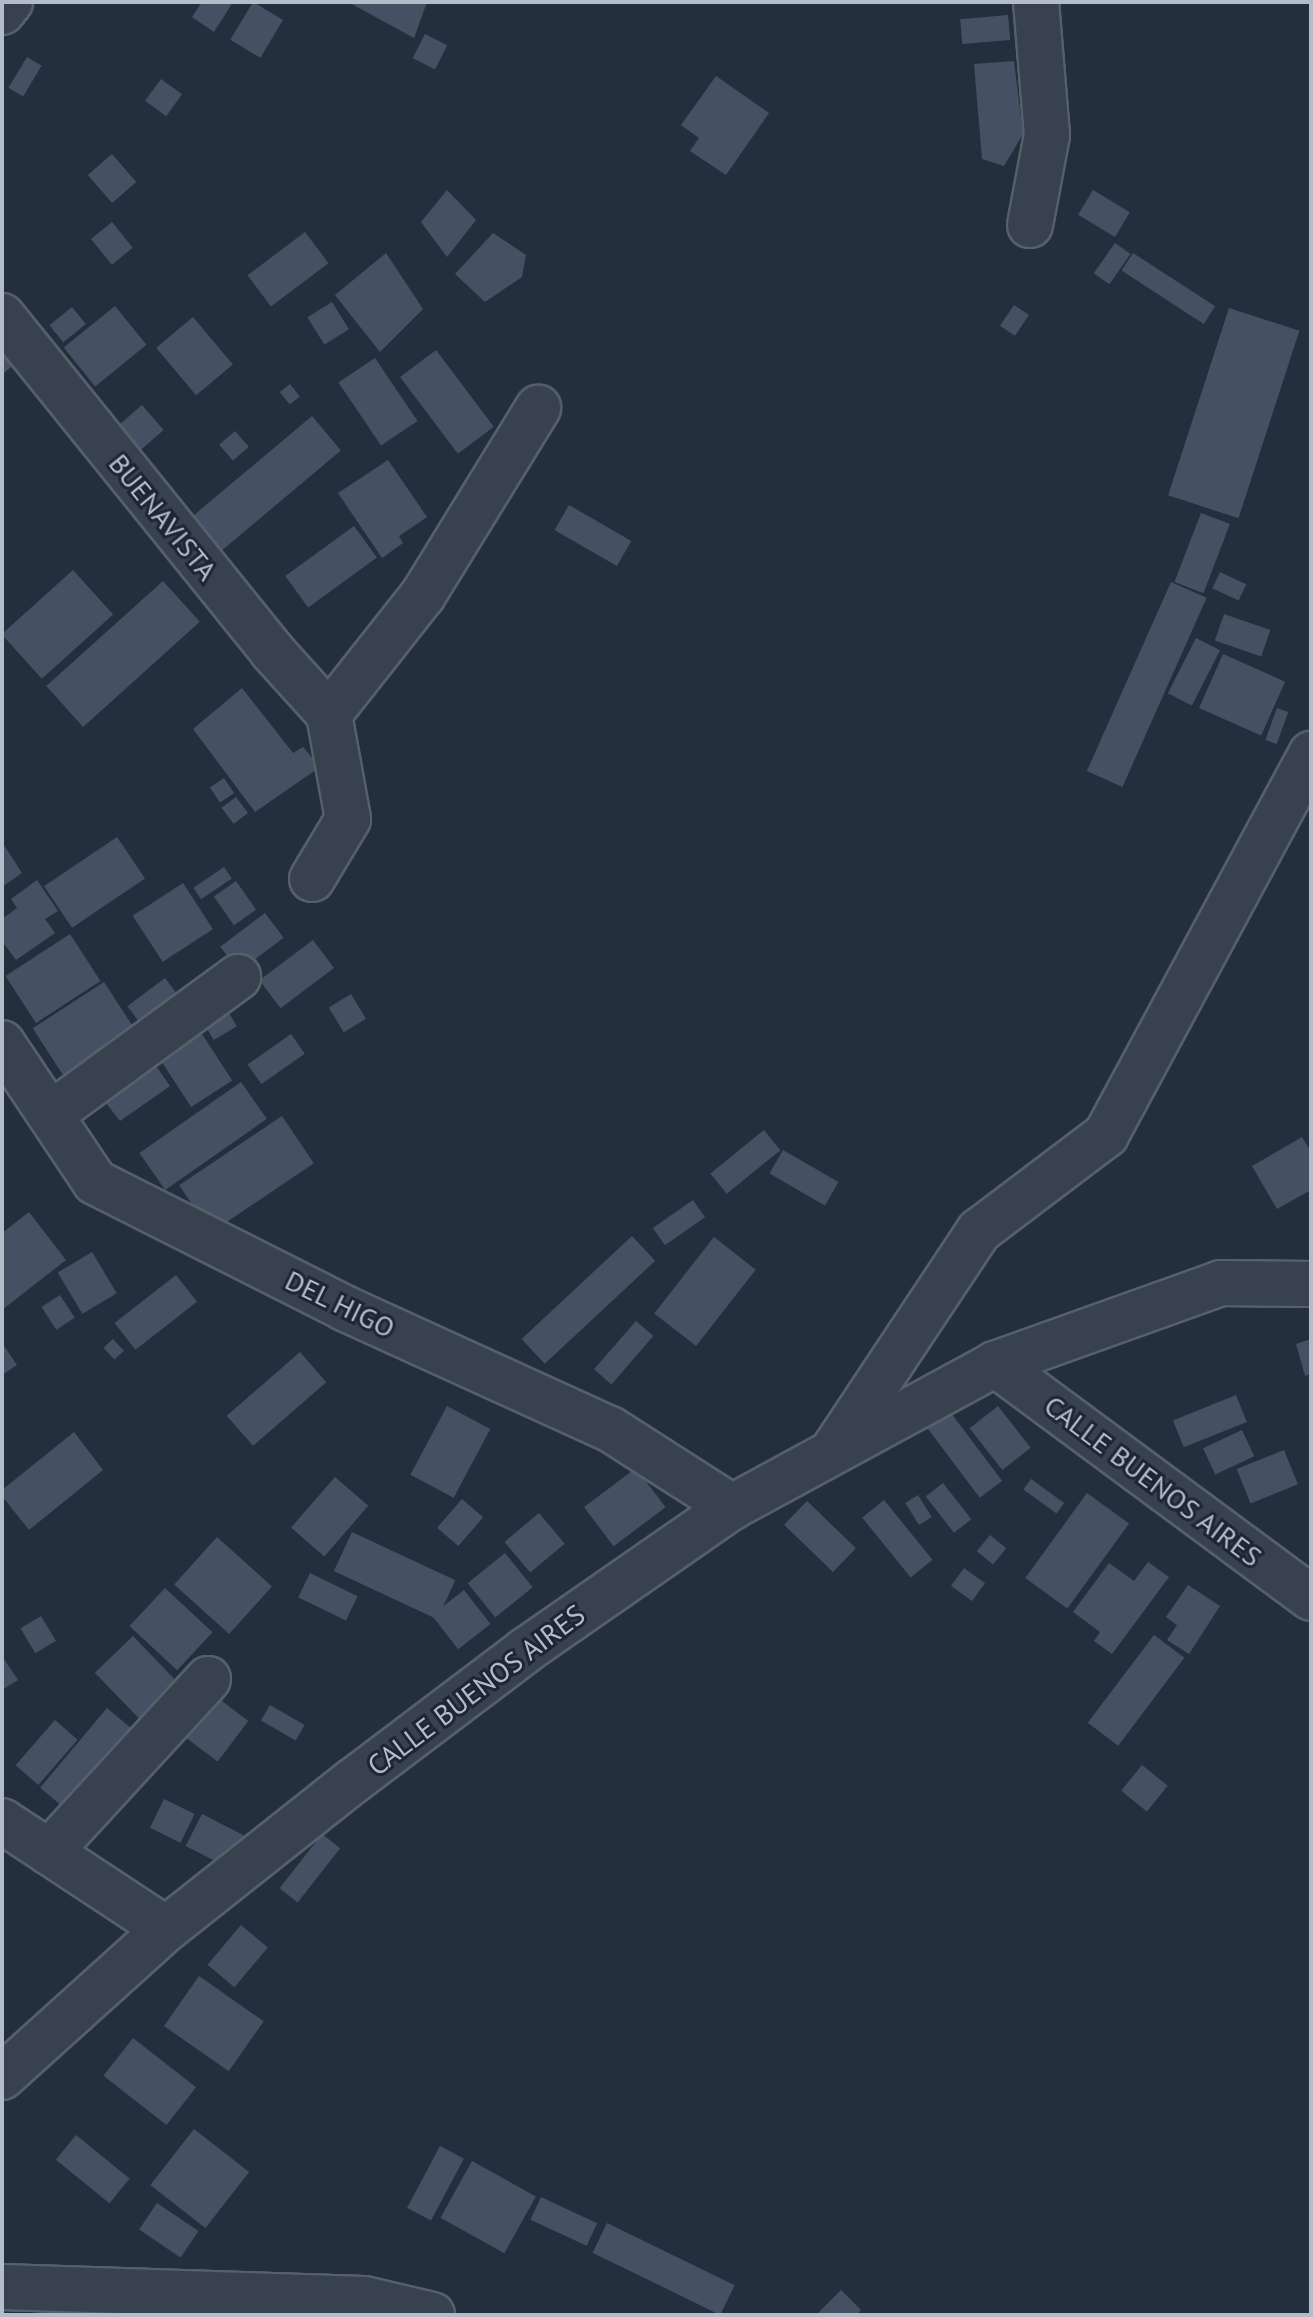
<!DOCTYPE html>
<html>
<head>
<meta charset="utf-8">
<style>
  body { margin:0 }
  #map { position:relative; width:1313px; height:2317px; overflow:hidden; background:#242f3e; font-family:"PT Sans",sans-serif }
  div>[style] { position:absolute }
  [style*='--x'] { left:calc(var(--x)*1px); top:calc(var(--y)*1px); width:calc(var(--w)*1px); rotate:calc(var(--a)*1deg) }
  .building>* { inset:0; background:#455162; transform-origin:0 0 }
  .roads { filter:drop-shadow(2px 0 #565f6c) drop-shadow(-2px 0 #565f6c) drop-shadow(0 2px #565f6c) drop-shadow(0 -2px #565f6c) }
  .minor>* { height:44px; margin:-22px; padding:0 22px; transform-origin:22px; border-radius:22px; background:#38414e }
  span { translate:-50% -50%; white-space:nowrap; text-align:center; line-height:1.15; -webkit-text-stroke:6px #1d2633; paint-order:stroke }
  .street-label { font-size:28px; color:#b4bcc9 }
  .frame { position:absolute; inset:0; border:4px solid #b4bcc9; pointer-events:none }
</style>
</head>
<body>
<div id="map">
  <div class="building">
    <div style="clip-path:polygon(202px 2px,233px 2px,214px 32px,192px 17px)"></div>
    <div style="left:253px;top:2px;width:35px;height:44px;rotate:31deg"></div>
    <div style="clip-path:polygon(348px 2px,427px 2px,414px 38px)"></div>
    <div style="left:1008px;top:15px;width:25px;height:48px;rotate:85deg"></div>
    <div style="left:425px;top:34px;width:25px;height:27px;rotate:27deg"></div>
    <div style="left:27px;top:57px;width:17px;height:36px;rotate:31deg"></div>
    <div style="clip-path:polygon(1014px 61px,1023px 134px,1004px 166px,982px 159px,974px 64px)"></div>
    <div style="clip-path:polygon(716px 76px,769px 113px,726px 175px,690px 151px,699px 138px,681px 125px)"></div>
    <div style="left:161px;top:79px;width:26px;height:27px;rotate:36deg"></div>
    <div style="left:112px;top:154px;width:37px;height:32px;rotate:49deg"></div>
    <div style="clip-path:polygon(447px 190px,476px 220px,447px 257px,421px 222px)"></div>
    <div style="left:1093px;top:190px;width:43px;height:29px;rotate:31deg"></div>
    <div style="left:112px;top:222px;width:33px;height:27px;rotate:51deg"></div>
    <div style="left:305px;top:232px;width:39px;height:72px;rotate:53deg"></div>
    <div style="clip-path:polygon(493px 233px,526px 255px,522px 277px,485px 302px,455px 274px)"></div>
    <div style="left:1115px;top:243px;width:19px;height:37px;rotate:35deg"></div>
    <div style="clip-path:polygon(386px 253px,423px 309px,380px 352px,335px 295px)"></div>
    <div style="left:1133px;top:253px;width:98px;height:21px;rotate:33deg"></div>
    <div style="left:332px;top:302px;width:32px;height:29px;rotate:58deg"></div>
    <div style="left:1014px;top:305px;width:18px;height:25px;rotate:34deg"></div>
    <div style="left:115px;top:306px;width:50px;height:66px;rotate:51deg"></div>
    <div style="left:72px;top:307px;width:22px;height:29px;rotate:51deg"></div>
    <div style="left:1229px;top:308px;width:74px;height:197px;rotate:18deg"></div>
    <div style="left:193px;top:317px;width:62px;height:48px;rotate:50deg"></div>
    <div style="left:436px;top:350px;width:96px;height:45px;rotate:53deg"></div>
    <div style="clip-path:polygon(2px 354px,12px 366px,2px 375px)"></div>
    <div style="left:375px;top:358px;width:76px;height:44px;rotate:56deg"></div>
    <div style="left:290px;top:384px;width:16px;height:13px;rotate:52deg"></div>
    <div style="left:142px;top:405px;width:33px;height:31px;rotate:49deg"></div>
    <div style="left:312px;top:416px;width:45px;height:168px;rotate:50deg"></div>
    <div style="left:235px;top:431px;width:21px;height:21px;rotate:49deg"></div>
    <div style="clip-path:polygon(388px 460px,427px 517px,399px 536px,403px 543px,382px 558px,338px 493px)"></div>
    <div style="left:569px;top:505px;width:72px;height:29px;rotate:30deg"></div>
    <div style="left:1201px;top:513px;width:31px;height:74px;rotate:21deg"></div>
    <div style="left:354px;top:526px;width:39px;height:85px;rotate:54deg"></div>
    <div style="left:73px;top:570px;width:60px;height:96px;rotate:48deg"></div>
    <div style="left:1220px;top:572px;width:29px;height:18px;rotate:25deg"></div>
    <div style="left:163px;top:581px;width:55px;height:157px;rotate:48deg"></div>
    <div style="left:1171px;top:582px;width:39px;height:207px;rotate:24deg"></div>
    <div style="left:1224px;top:614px;width:49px;height:28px;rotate:19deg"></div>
    <div style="left:1196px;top:638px;width:27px;height:62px;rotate:27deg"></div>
    <div style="left:1223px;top:654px;width:68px;height:59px;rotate:24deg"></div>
    <div style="clip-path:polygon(242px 688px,293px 753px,303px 747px,320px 767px,255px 812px,193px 729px)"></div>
    <div style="left:1277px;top:708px;width:12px;height:34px;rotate:20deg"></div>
    <div style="left:224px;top:778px;width:18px;height:17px;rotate:56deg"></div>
    <div style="left:236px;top:797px;width:20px;height:18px;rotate:53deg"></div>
    <div style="left:117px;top:837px;width:50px;height:88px;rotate:56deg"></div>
    <div style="clip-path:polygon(2px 842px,22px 873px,2px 887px)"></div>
    <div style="left:224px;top:867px;width:14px;height:37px;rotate:56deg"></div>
    <div style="clip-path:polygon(37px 880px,58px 911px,45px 919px,55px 933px,16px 960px,2px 941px,2px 919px,17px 908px,11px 899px)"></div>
    <div style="left:236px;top:881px;width:35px;height:27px;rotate:55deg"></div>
    <div style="left:183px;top:883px;width:55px;height:60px;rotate:57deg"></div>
    <div style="left:265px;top:913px;width:31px;height:56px;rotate:53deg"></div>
    <div style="left:70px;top:934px;width:56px;height:77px;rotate:57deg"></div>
    <div style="left:313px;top:940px;width:35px;height:67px;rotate:53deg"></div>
    <div style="left:165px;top:978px;width:30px;height:47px;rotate:53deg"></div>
    <div style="left:104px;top:982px;width:66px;height:85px;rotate:57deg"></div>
    <div style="left:351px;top:994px;width:29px;height:26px;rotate:59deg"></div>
    <div style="left:223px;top:1003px;width:27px;height:27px;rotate:59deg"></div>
    <div style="left:193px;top:1020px;width:72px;height:49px;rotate:57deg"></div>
    <div style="left:291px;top:1034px;width:24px;height:53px;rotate:55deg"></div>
    <div style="clip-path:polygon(147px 1053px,170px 1086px,120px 1121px,106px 1103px,121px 1093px,110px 1079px)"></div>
    <div style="left:241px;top:1082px;width:45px;height:124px;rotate:55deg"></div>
    <div style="left:282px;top:1116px;width:57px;height:124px;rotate:56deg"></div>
    <div style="left:764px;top:1130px;width:26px;height:69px;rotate:51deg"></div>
    <div style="clip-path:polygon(1302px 1137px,1311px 1152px,1311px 1190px,1277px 1209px,1252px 1166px)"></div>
    <div style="left:783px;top:1150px;width:64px;height:27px;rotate:30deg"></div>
    <div style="left:693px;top:1200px;width:21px;height:49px;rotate:55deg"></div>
    <div style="clip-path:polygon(29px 1212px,66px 1260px,2px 1310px,2px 1233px)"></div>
    <div style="left:632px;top:1236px;width:34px;height:151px;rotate:47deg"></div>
    <div style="left:714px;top:1237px;width:53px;height:97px;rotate:38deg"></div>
    <div style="left:92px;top:1252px;width:48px;height:40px;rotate:59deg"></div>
    <div style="left:176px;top:1275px;width:34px;height:78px;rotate:52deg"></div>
    <div style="left:60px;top:1295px;width:27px;height:22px;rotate:57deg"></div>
    <div style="left:636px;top:1321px;width:23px;height:64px;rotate:41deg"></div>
    <div style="left:113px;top:1339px;width:16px;height:13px;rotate:47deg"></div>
    <div style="clip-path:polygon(1311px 1339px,1311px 1374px,1305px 1376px,1296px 1344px)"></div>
    <div style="clip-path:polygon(2px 1343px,17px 1365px,2px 1375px)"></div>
    <div style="left:300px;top:1352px;width:40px;height:97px;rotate:49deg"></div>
    <div style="left:1236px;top:1395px;width:29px;height:68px;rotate:68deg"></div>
    <div style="left:447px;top:1406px;width:49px;height:78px;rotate:28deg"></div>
    <div style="left:998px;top:1406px;width:53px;height:36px;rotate:52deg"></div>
    <div style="left:948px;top:1409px;width:90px;height:28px;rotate:53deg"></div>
    <div style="left:1242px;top:1430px;width:29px;height:43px;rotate:65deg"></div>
    <div style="clip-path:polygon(74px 1432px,103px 1470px,29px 1530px,2px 1496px,2px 1490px)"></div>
    <div style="left:1284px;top:1450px;width:37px;height:51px;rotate:68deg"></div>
    <div style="left:636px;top:1468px;width:49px;height:65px;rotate:53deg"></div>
    <div style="left:335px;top:1477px;width:44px;height:67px;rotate:41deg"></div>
    <div style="left:1031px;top:1479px;width:41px;height:13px;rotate:36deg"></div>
    <div style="left:943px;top:1483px;width:46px;height:22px;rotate:52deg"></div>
    <div style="left:1087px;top:1493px;width:52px;height:105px;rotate:36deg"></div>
    <div style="left:918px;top:1495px;width:26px;height:15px;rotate:58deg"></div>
    <div style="left:462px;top:1499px;width:28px;height:38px;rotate:41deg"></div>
    <div style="left:884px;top:1500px;width:77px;height:28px;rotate:51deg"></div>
    <div style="left:807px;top:1501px;width:68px;height:33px;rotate:44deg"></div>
    <div style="left:539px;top:1513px;width:40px;height:45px;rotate:50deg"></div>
    <div style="left:352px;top:1532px;width:114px;height:43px;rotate:25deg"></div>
    <div style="left:990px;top:1535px;width:21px;height:21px;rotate:39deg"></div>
    <div style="left:217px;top:1537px;width:74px;height:64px;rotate:42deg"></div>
    <div style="left:505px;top:1553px;width:44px;height:48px;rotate:51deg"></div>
    <div style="clip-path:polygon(1148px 1562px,1169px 1577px,1112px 1654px,1094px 1641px,1100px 1632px,1073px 1612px,1109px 1563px,1134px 1581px)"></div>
    <div style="left:964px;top:1568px;width:26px;height:22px;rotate:36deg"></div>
    <div style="left:310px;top:1573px;width:53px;height:27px;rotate:26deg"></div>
    <div style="clip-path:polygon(1188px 1585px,1220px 1606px,1189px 1654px,1167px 1640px,1177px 1625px,1166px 1617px)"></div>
    <div style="left:165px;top:1588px;width:65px;height:52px;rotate:43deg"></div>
    <div style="left:464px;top:1590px;width:43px;height:41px;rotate:52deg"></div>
    <div style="left:41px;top:1616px;width:29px;height:24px;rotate:59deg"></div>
    <div style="left:1154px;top:1635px;width:38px;height:110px;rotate:37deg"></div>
    <div style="left:133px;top:1636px;width:76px;height:53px;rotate:46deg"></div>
    <div style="clip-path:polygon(2px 1656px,18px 1680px,2px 1690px)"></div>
    <div style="left:210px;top:1692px;width:48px;height:51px;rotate:37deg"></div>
    <div style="left:270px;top:1705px;width:40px;height:18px;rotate:30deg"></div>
    <div style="left:107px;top:1708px;width:42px;height:104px;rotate:40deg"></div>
    <div style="left:55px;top:1720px;width:30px;height:60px;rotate:41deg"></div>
    <div style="left:1142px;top:1765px;width:33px;height:33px;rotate:39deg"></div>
    <div style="left:164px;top:1799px;width:34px;height:32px;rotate:26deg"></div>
    <div style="left:202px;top:1814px;width:56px;height:36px;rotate:27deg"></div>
    <div style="left:322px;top:1834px;width:23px;height:69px;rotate:38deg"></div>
    <div style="left:241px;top:1925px;width:35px;height:52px;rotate:40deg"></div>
    <div style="left:199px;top:1976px;width:79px;height:61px;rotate:35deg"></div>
    <div style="left:133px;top:2038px;width:80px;height:48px;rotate:38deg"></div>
    <div style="left:194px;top:2129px;width:70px;height:71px;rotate:38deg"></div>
    <div style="left:76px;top:2135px;width:69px;height:32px;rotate:39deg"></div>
    <div style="left:440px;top:2146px;width:27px;height:70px;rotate:28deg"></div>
    <div style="left:472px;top:2161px;width:73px;height:65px;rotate:29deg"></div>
    <div style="left:541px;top:2197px;width:62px;height:25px;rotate:25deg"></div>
    <div style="left:157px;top:2203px;width:50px;height:32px;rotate:34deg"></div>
    <div style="left:607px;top:2223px;width:142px;height:33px;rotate:26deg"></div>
    <div style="clip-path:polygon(841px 2290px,861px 2310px,857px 2315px,816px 2315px)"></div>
  </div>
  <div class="roads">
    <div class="minor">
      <div style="--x:2;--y:12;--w:13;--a:-51"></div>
      <div style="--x:1030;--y:225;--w:92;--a:-79.3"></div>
      <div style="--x:1047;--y:135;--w:133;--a:-94.7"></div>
      <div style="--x:2;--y:316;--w:430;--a:51.1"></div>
      <div style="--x:272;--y:651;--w:85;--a:47.9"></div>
      <div style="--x:329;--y:714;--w:152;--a:-51.7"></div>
      <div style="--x:423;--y:595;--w:220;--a:-58.4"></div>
      <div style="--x:312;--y:879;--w:70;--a:-59"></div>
      <div style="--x:348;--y:819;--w:107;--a:-100.3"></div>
      <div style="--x:2;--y:1043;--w:167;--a:56.2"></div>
      <div style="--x:95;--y:1182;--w:279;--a:26.8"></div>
      <div style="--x:344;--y:1308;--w:292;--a:24.5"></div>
      <div style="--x:610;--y:1429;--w:145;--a:32.6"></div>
      <div style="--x:51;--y:1114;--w:232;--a:-36.2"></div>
      <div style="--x:995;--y:1364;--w:393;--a:36.5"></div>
      <div style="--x:834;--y:1449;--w:262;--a:-56.4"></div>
      <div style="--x:979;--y:1231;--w:159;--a:-37.1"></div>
      <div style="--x:1106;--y:1135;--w:433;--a:-61.7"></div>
      <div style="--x:2;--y:1821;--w:196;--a:33.4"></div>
      <div style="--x:49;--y:1852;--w:235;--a:-47.4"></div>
      <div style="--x:2;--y:2077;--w:221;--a:-42.1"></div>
      <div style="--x:166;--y:1929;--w:238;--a:-38.4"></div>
      <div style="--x:353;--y:1781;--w:217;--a:-37.1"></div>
      <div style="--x:526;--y:1650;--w:251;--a:-34.8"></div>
      <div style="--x:732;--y:1507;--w:299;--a:-28.5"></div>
      <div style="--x:995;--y:1364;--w:240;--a:-19.7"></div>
      <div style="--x:1221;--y:1283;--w:90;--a:0.6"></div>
      <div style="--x:2;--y:2287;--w:362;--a:1.9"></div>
      <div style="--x:364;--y:2299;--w:70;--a:13.2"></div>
    </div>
  </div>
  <div class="street-label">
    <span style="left:163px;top:517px;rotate:51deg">BUENAVISTA</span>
    <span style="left:340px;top:1304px;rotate:26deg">DEL HIGO</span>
    <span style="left:1153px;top:1481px;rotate:37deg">CALLE BUENOS AIRES</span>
    <span style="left:476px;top:1690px;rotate:-37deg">CALLE BUENOS AIRES</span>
  </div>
  <div class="frame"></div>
</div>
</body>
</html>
